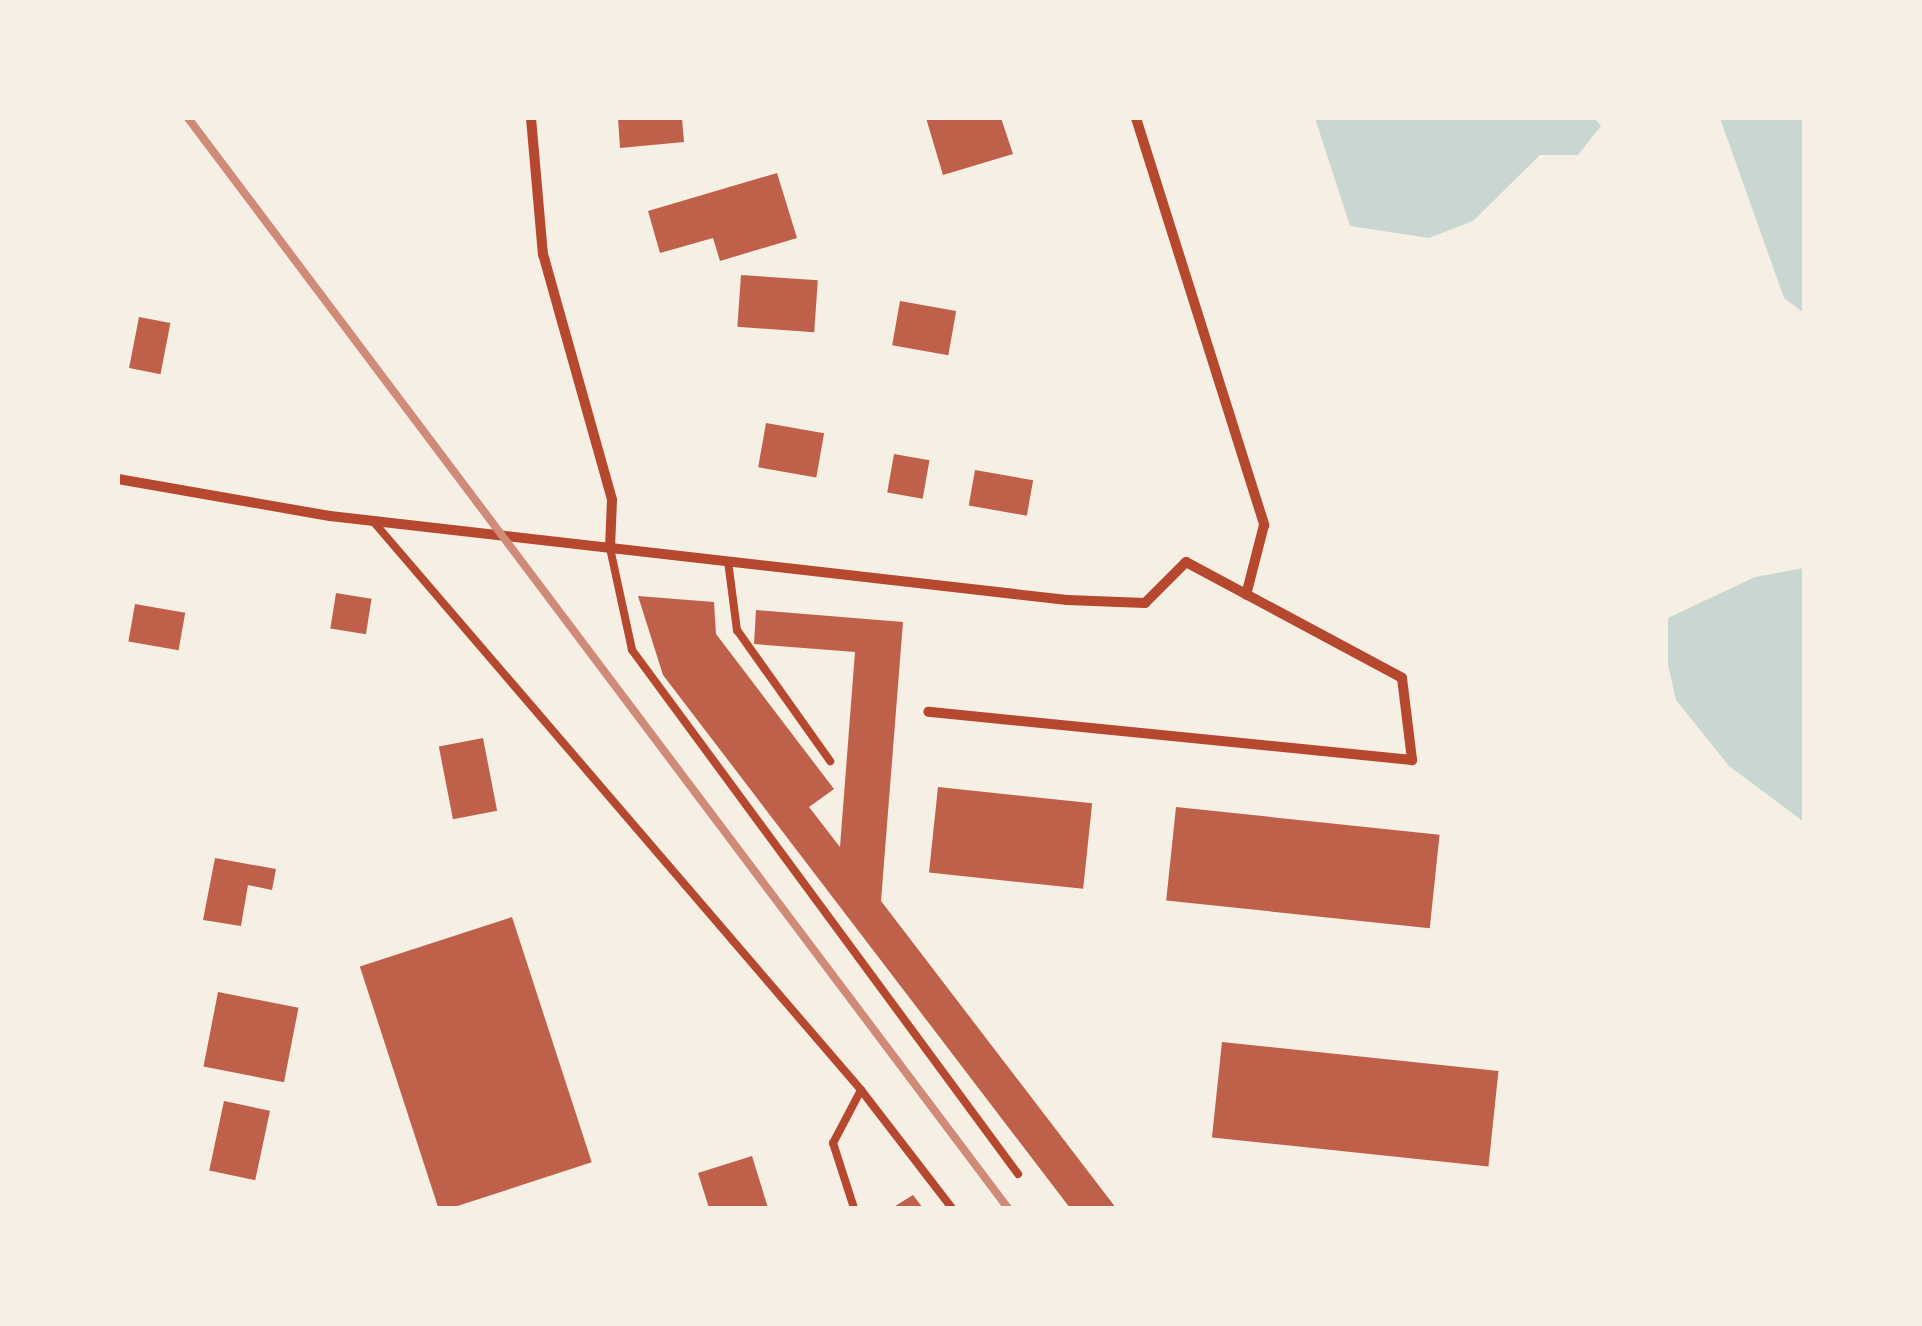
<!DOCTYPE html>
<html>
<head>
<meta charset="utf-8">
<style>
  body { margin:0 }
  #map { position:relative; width:1922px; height:1326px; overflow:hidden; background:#f6efe4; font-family:Mulish,sans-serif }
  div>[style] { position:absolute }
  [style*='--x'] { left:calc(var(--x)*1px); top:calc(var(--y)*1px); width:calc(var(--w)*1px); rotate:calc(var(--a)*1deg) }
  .water>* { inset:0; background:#c9d6d2 }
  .building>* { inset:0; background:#bf614a; transform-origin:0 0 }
  .service>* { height:8px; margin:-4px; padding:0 4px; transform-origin:4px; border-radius:4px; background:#b5482f }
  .minor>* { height:10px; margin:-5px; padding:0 5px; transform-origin:5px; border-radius:5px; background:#b5482f }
  .rail>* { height:8px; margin:-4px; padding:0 4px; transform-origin:4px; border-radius:4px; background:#cf8b77 }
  span { translate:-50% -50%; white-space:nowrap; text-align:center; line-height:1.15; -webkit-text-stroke:10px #f6efe4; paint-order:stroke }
  .frame { position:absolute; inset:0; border:120px solid #f6efe4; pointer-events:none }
</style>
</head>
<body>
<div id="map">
  <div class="water">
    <div style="clip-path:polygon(1315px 118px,1594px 118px,1601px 126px,1578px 155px,1540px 155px,1473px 221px,1429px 238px,1350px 226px)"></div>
    <div style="clip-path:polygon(1720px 118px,1804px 118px,1804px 313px,1784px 298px)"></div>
    <div style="clip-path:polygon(1804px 568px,1804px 822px,1729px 766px,1676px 700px,1668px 665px,1668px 618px,1755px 577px)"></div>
  </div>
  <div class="building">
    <div style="clip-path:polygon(618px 118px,682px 118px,684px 142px,620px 148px)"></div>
    <div style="clip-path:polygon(926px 118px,1001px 118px,1013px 154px,943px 175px)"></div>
    <div style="clip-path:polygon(777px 173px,797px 238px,720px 261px,713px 238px,660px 253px,648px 211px)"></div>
    <div style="left:741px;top:275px;width:77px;height:52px;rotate:4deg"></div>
    <div style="left:900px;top:301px;width:57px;height:45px;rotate:10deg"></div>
    <div style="left:139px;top:317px;width:32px;height:52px;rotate:11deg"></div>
    <div style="left:766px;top:423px;width:59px;height:45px;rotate:10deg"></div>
    <div style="left:894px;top:454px;width:36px;height:39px;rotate:10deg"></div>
    <div style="left:975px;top:470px;width:59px;height:36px;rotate:10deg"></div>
    <div style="left:336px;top:593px;width:36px;height:36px;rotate:9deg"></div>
    <div style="clip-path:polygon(638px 596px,714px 602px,716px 634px,834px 789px,809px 807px,840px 847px,855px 652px,754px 644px,756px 610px,903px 622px,881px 901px,1116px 1208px,1070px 1208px,663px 675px)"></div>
    <div style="left:135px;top:604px;width:51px;height:38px;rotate:10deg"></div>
    <div style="left:483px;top:738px;width:74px;height:45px;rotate:79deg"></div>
    <div style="left:938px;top:787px;width:155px;height:86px;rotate:6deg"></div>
    <div style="left:1176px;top:807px;width:265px;height:94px;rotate:6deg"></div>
    <div style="clip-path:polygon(215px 858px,276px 869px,272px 890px,248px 885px,241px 926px,203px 920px)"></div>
    <div style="left:512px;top:917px;width:258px;height:160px;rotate:72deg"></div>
    <div style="left:218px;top:992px;width:82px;height:76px;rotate:11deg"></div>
    <div style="left:1222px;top:1042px;width:278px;height:96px;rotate:6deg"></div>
    <div style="left:224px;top:1101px;width:47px;height:71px;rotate:12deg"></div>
    <div style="clip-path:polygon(752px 1156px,768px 1208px,709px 1208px,698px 1173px)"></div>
    <div style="clip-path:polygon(913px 1195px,923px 1208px,892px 1208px)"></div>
  </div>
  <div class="service">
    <div style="--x:372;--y:520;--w:751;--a:49.37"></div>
    <div style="--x:861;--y:1090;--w:60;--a:117.8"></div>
    <div style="--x:833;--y:1143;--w:68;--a:72.1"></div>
    <div style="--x:610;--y:548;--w:104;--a:77.8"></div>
    <div style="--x:632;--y:650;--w:651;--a:53.62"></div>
    <div style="--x:728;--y:561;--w:70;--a:82.6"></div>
    <div style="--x:737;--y:630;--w:161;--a:54.6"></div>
    <div style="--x:861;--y:1090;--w:149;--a:52.4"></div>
  </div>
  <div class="minor">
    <div style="--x:531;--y:118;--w:137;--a:85"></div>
    <div style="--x:543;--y:254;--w:255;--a:74.3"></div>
    <div style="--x:612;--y:500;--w:48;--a:92.4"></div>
    <div style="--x:1136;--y:118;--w:427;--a:72.5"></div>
    <div style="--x:1264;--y:525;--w:72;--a:104.4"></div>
    <div style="--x:118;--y:479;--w:215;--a:9.9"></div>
    <div style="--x:330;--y:516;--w:742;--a:6.5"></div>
    <div style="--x:1067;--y:600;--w:78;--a:2.2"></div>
    <div style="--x:1145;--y:603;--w:58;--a:-45"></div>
    <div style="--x:1186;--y:562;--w:245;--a:28.2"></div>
    <div style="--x:1402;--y:678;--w:83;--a:83"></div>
    <div style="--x:1412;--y:760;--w:486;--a:-174.3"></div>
  </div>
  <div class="rail">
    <div style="--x:188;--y:118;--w:1364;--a:53.05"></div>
  </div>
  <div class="frame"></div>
</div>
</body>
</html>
